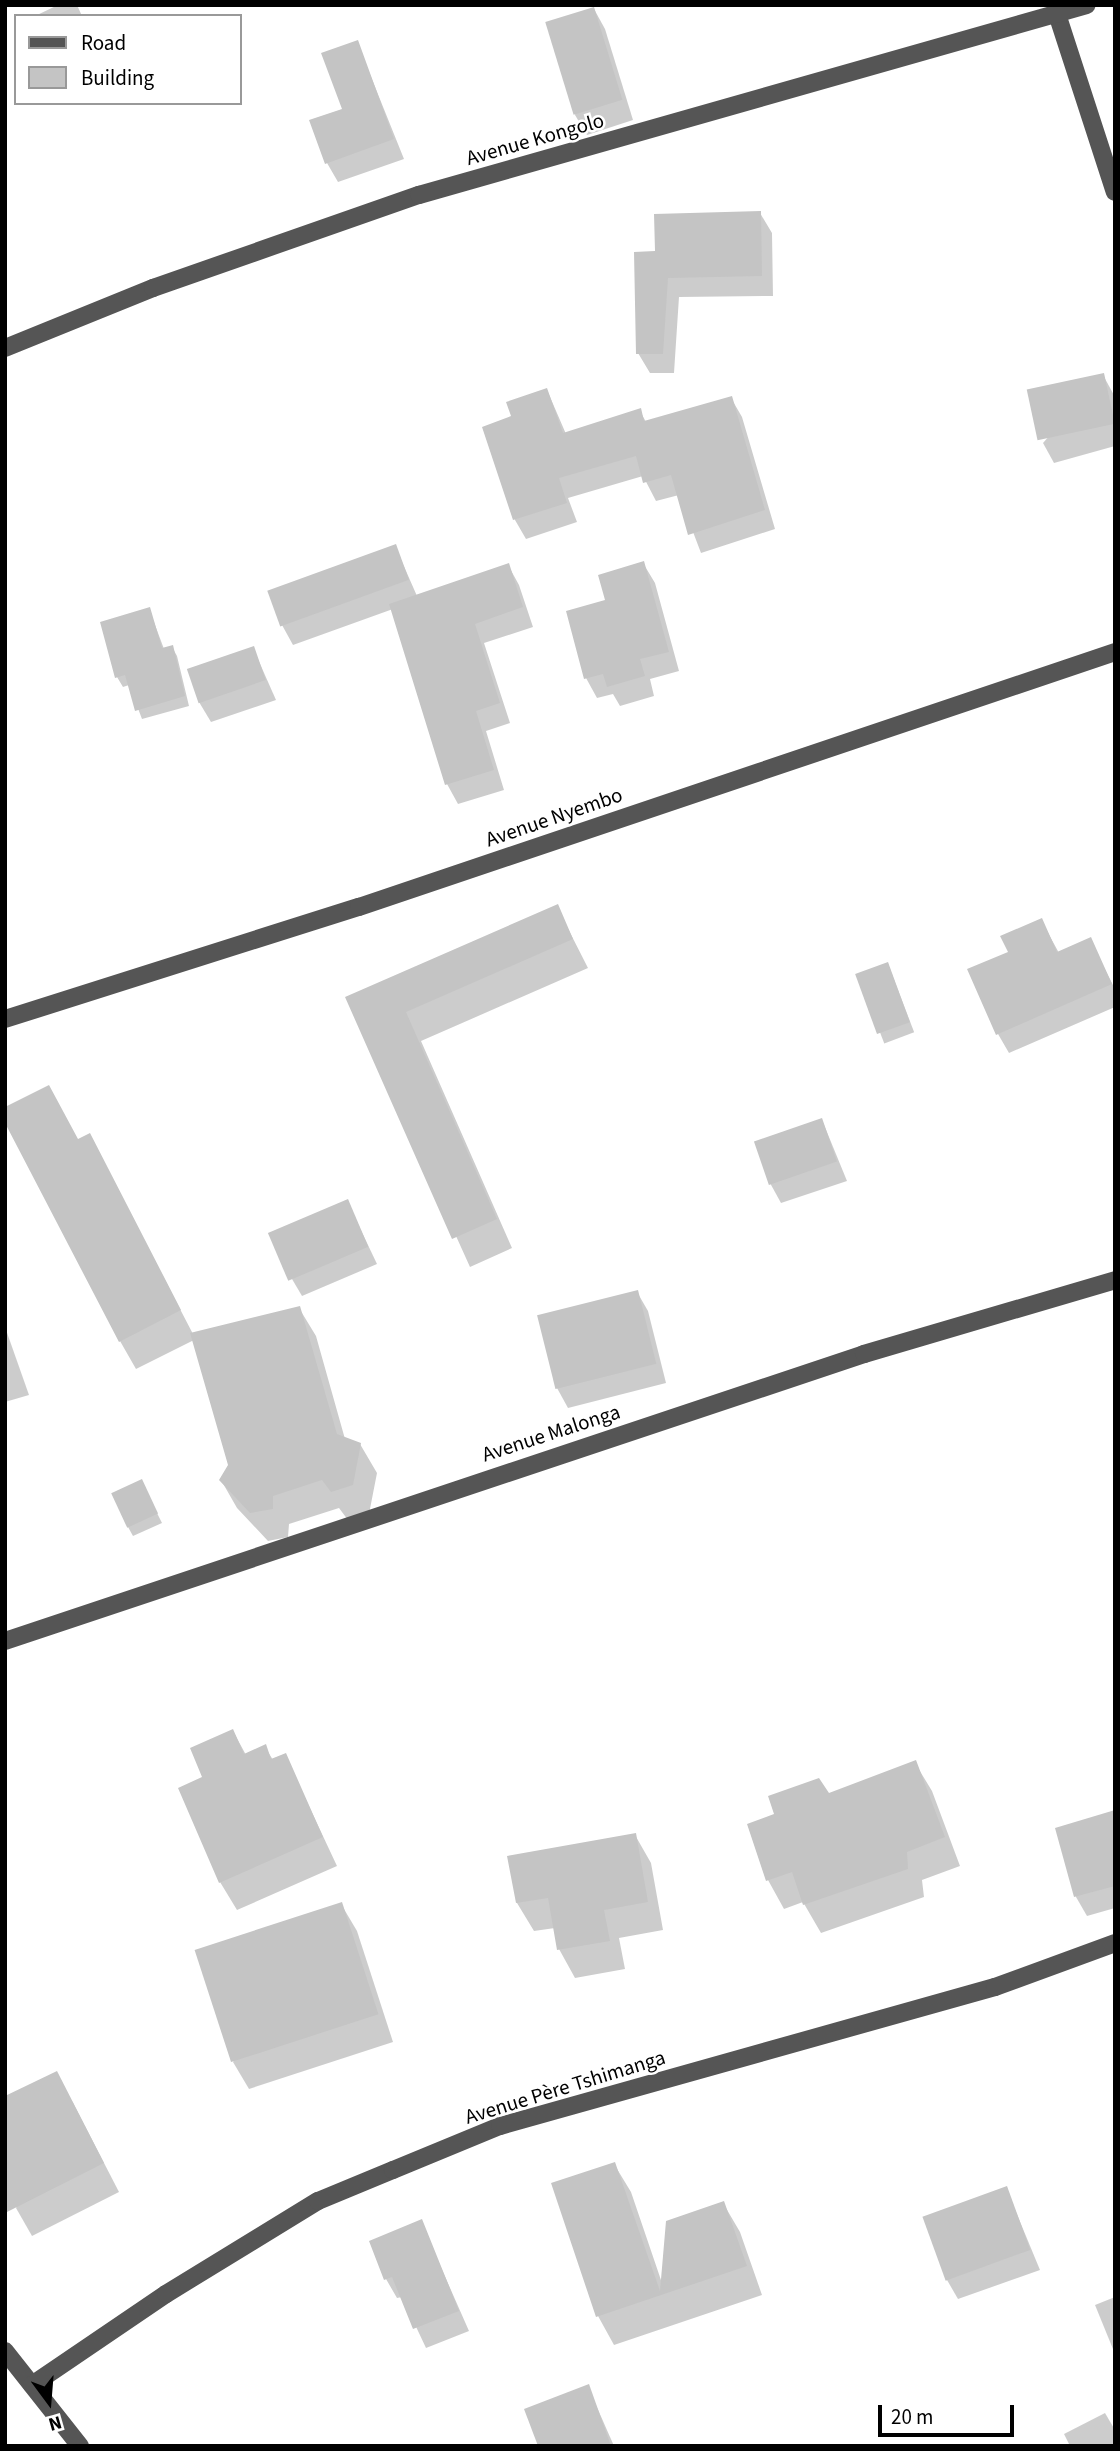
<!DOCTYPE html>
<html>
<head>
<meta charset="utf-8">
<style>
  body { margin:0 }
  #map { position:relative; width:1120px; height:2451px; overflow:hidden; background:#fff; font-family:"Source Sans 3",sans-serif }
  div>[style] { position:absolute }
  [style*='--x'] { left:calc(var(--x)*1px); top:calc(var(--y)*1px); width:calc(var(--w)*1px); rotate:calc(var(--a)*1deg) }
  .shadow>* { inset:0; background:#0003; transform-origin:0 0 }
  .building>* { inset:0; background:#c4c4c4; transform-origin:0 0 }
  .minor>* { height:18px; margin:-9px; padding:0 9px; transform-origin:9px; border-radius:9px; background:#555 }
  span { translate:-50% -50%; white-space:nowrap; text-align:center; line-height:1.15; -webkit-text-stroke:5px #fff; paint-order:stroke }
  .street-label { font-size:21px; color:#000 }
  .frame { position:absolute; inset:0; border:7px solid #000; pointer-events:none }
  .legend { position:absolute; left:14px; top:14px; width:228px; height:91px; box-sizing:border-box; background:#fff; border:2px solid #999; margin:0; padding:9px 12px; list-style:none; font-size:21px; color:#000 }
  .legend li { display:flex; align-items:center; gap:14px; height:35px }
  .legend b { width:35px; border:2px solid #999 }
  .north { position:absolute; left:14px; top:2367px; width:70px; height:70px; -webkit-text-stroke:5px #fff; paint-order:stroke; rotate:164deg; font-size:19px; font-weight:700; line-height:28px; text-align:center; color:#000 }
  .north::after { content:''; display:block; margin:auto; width:24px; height:32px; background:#000; clip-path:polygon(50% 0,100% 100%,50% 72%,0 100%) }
  .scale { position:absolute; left:878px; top:2405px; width:136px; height:32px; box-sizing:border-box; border:4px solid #000; border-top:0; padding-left:9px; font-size:21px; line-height:24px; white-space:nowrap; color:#000; -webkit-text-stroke:5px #fff; paint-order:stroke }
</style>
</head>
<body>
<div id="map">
  <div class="shadow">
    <div style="clip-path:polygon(58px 5px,77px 5px,82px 16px,35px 16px)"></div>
    <div style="clip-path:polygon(594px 9px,605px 29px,633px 120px,587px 135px,575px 115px)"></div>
    <div style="clip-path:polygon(357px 42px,404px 159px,338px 182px,327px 163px,344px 110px)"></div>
    <div style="clip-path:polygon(760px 213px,772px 233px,773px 296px,679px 297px,674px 373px,650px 373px,638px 353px,657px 253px)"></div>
    <div style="clip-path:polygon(1103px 375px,1115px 397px,1115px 446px,1054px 463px,1043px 443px)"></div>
    <div style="clip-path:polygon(547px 390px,566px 434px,640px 411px,646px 422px,731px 398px,742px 417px,775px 529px,701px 553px,679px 495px,656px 501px,643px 476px,568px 498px,577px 522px,526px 539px,515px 520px,484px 428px,514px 418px)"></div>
    <div style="clip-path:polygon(395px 546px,417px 596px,508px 565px,519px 585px,533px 627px,484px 643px,510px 723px,486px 731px,504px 790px,458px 804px,447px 784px,393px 609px,293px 645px,282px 625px)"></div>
    <div style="clip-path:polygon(643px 563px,655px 583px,679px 671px,650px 679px,654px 696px,620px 706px,613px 694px,597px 698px,586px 678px,607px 601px)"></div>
    <div style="clip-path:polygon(149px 609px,164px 649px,172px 647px,177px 656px,189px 706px,142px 719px,129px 685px,123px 687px,117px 677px)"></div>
    <div style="clip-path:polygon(253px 648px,276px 700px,211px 722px,199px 702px)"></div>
    <div style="clip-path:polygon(557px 907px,588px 968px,421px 1041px,512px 1248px,470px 1267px,348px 997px)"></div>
    <div style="clip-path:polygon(1041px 920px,1059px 953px,1090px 940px,1115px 989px,1115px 1007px,1009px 1053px,998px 1034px,1010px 953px)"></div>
    <div style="left:888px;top:964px;width:73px;height:32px;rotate:69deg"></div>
    <div style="clip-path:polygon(822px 1120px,847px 1181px,781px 1203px,770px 1183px)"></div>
    <div style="clip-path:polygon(90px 1136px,193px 1334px,299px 1308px,316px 1336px,345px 1439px,360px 1444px,377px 1473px,369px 1514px,348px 1520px,339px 1508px,289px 1524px,288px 1537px,268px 1541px,237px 1508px,221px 1480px,230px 1466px,194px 1340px,136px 1369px,120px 1341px,78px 1141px)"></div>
    <div style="clip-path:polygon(347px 1201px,377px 1264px,302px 1296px,292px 1279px)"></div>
    <div style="clip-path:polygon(637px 1292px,648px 1311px,666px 1383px,568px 1408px,557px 1388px)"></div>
    <div style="clip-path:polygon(5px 1327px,29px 1395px,5px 1402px)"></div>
    <div style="clip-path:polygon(146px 1491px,162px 1523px,133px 1536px,128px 1527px)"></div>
    <div style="clip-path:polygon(233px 1731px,246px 1755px,265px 1747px,273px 1760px,285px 1755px,337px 1866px,237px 1910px,220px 1882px)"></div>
    <div style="clip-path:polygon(915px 1763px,932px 1791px,960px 1866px,922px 1880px,924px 1897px,821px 1933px,803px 1902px,784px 1909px,768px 1880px,749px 1825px)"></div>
    <div style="clip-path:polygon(1115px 1812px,1115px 1908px,1087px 1916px,1076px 1897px,1057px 1829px)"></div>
    <div style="clip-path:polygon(635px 1835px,651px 1863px,663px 1930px,619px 1938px,625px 1969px,575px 1978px,559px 1949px,555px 1928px,534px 1931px,517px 1903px,509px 1857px)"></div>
    <div style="clip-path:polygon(341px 1904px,357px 1931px,393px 2042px,249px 2089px,233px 2062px)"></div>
    <div style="clip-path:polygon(72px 2101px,119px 2192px,32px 2236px,16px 2208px)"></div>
    <div style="clip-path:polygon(614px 2164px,631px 2192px,662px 2283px,723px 2203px,740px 2232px,762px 2295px,614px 2345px,598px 2316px)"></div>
    <div style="clip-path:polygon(1006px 2188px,1040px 2270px,958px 2299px,947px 2280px)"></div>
    <div style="clip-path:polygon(421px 2222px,469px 2331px,426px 2348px,402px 2297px,397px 2298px,386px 2279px)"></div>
    <div style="clip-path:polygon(1115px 2297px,1115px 2354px,1095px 2305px)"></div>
    <div style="clip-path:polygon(588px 2387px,614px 2446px,540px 2446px)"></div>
    <div style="clip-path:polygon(1105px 2413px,1115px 2430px,1115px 2446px,1070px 2446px,1064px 2434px)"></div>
  </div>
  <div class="building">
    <div style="left:594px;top:7px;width:97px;height:51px;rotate:73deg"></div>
    <div style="clip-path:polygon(358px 40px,394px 139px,325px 164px,309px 120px,342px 109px,321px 53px)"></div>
    <div style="clip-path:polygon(761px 211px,762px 276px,668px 278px,663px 354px,636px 354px,634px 252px,655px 251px,654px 214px)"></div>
    <div style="left:1104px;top:373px;width:52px;height:79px;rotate:78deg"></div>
    <div style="clip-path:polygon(547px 388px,563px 433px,641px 408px,644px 421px,732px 396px,765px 510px,688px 535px,671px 475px,643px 483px,636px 456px,559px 478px,567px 503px,513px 520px,482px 427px,511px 416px,506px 402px)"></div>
    <div style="left:396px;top:544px;width:38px;height:137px;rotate:70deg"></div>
    <div style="clip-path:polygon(644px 561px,669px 652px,640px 659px,645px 676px,607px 687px,603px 674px,584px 679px,566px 611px,605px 600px,598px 575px)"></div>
    <div style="clip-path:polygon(509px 563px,523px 607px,475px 624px,500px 703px,476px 711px,494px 770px,445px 785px,389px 604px)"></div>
    <div style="clip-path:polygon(150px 607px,162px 648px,173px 645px,185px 696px,135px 711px,125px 675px,115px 678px,100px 622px)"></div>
    <div style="left:254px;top:646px;width:36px;height:71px;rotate:71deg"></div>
    <div style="clip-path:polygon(558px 904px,573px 939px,406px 1012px,497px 1219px,452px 1239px,345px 997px)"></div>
    <div style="clip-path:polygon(1042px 918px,1057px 952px,1091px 937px,1112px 984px,996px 1035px,967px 969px,1008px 952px,1000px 936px)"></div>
    <div style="left:888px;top:962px;width:64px;height:35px;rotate:70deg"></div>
    <div style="clip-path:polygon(49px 1085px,78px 1139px,90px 1133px,181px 1310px,119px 1342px,5px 1123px,5px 1107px)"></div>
    <div style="left:822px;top:1118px;width:46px;height:72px;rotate:71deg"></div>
    <div style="left:348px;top:1199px;width:52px;height:87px;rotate:67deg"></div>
    <div style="left:638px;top:1290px;width:76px;height:104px;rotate:76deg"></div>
    <div style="clip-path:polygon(300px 1306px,337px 1434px,361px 1443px,353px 1485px,331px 1492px,322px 1480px,273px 1496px,273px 1509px,250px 1513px,219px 1480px,228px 1465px,190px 1333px)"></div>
    <div style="left:142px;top:1479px;width:38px;height:34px;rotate:65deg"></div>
    <div style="clip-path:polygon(233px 1729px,244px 1754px,266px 1744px,271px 1759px,286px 1753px,323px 1837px,219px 1883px,178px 1788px,202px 1777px,190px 1748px)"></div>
    <div style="clip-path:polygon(916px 1760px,945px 1837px,907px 1852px,908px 1869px,803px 1905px,792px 1872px,766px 1881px,747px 1824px,774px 1814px,768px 1796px,819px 1778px,829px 1793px)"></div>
    <div style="clip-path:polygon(1115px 1810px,1115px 1886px,1074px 1897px,1055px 1828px)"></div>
    <div style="clip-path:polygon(636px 1833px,648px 1902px,604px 1910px,610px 1941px,557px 1950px,548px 1898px,516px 1903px,507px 1856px)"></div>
    <div style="left:342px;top:1902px;width:118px;height:155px;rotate:72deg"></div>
    <div style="clip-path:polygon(57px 2071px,104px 2163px,5px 2213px,5px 2096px)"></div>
    <div style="clip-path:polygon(615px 2162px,660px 2291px,666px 2221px,724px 2201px,747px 2266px,596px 2317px,551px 2183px)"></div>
    <div style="left:1007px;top:2186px;width:68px;height:90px;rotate:70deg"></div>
    <div style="clip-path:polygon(422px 2219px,459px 2311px,413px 2329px,392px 2277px,384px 2280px,369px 2241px)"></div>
    <div style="clip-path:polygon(589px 2384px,611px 2446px,538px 2446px,524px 2409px)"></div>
  </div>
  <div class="minor">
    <div style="--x:1057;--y:14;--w:187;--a:72"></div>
    <div style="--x:5;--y:348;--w:160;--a:-22.1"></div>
    <div style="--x:153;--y:288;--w:282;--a:-19.3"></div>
    <div style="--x:419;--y:195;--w:694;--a:-15.88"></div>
    <div style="--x:5;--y:1019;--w:371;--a:-17.6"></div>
    <div style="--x:359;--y:907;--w:798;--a:-18.64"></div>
    <div style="--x:5;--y:1641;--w:906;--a:-18.47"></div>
    <div style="--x:864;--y:1354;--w:262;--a:-16.4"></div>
    <div style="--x:5;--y:2351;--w:121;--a:51.7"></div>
    <div style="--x:32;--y:2385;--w:162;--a:-34.2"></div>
    <div style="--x:166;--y:2294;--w:178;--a:-31.5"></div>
    <div style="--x:318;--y:2201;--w:81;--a:-22.5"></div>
    <div style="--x:393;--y:2170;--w:116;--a:-22.4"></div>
    <div style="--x:500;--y:2126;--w:514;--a:-15.69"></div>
    <div style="--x:995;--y:1987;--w:128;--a:-20.1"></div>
  </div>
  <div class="street-label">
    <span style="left:535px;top:139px;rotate:-16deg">Avenue Kongolo</span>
    <span style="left:554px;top:817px;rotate:-19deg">Avenue Nyembo</span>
    <span style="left:551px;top:1433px;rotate:-18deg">Avenue Malonga</span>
    <span style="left:565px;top:2087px;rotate:-17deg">Avenue Père Tshimanga</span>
  </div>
  <div class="frame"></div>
  <ul class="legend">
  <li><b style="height:9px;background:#555"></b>Road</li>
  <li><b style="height:19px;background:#c4c4c4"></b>Building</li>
  </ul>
  <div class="north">N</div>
  <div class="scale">20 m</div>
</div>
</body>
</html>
